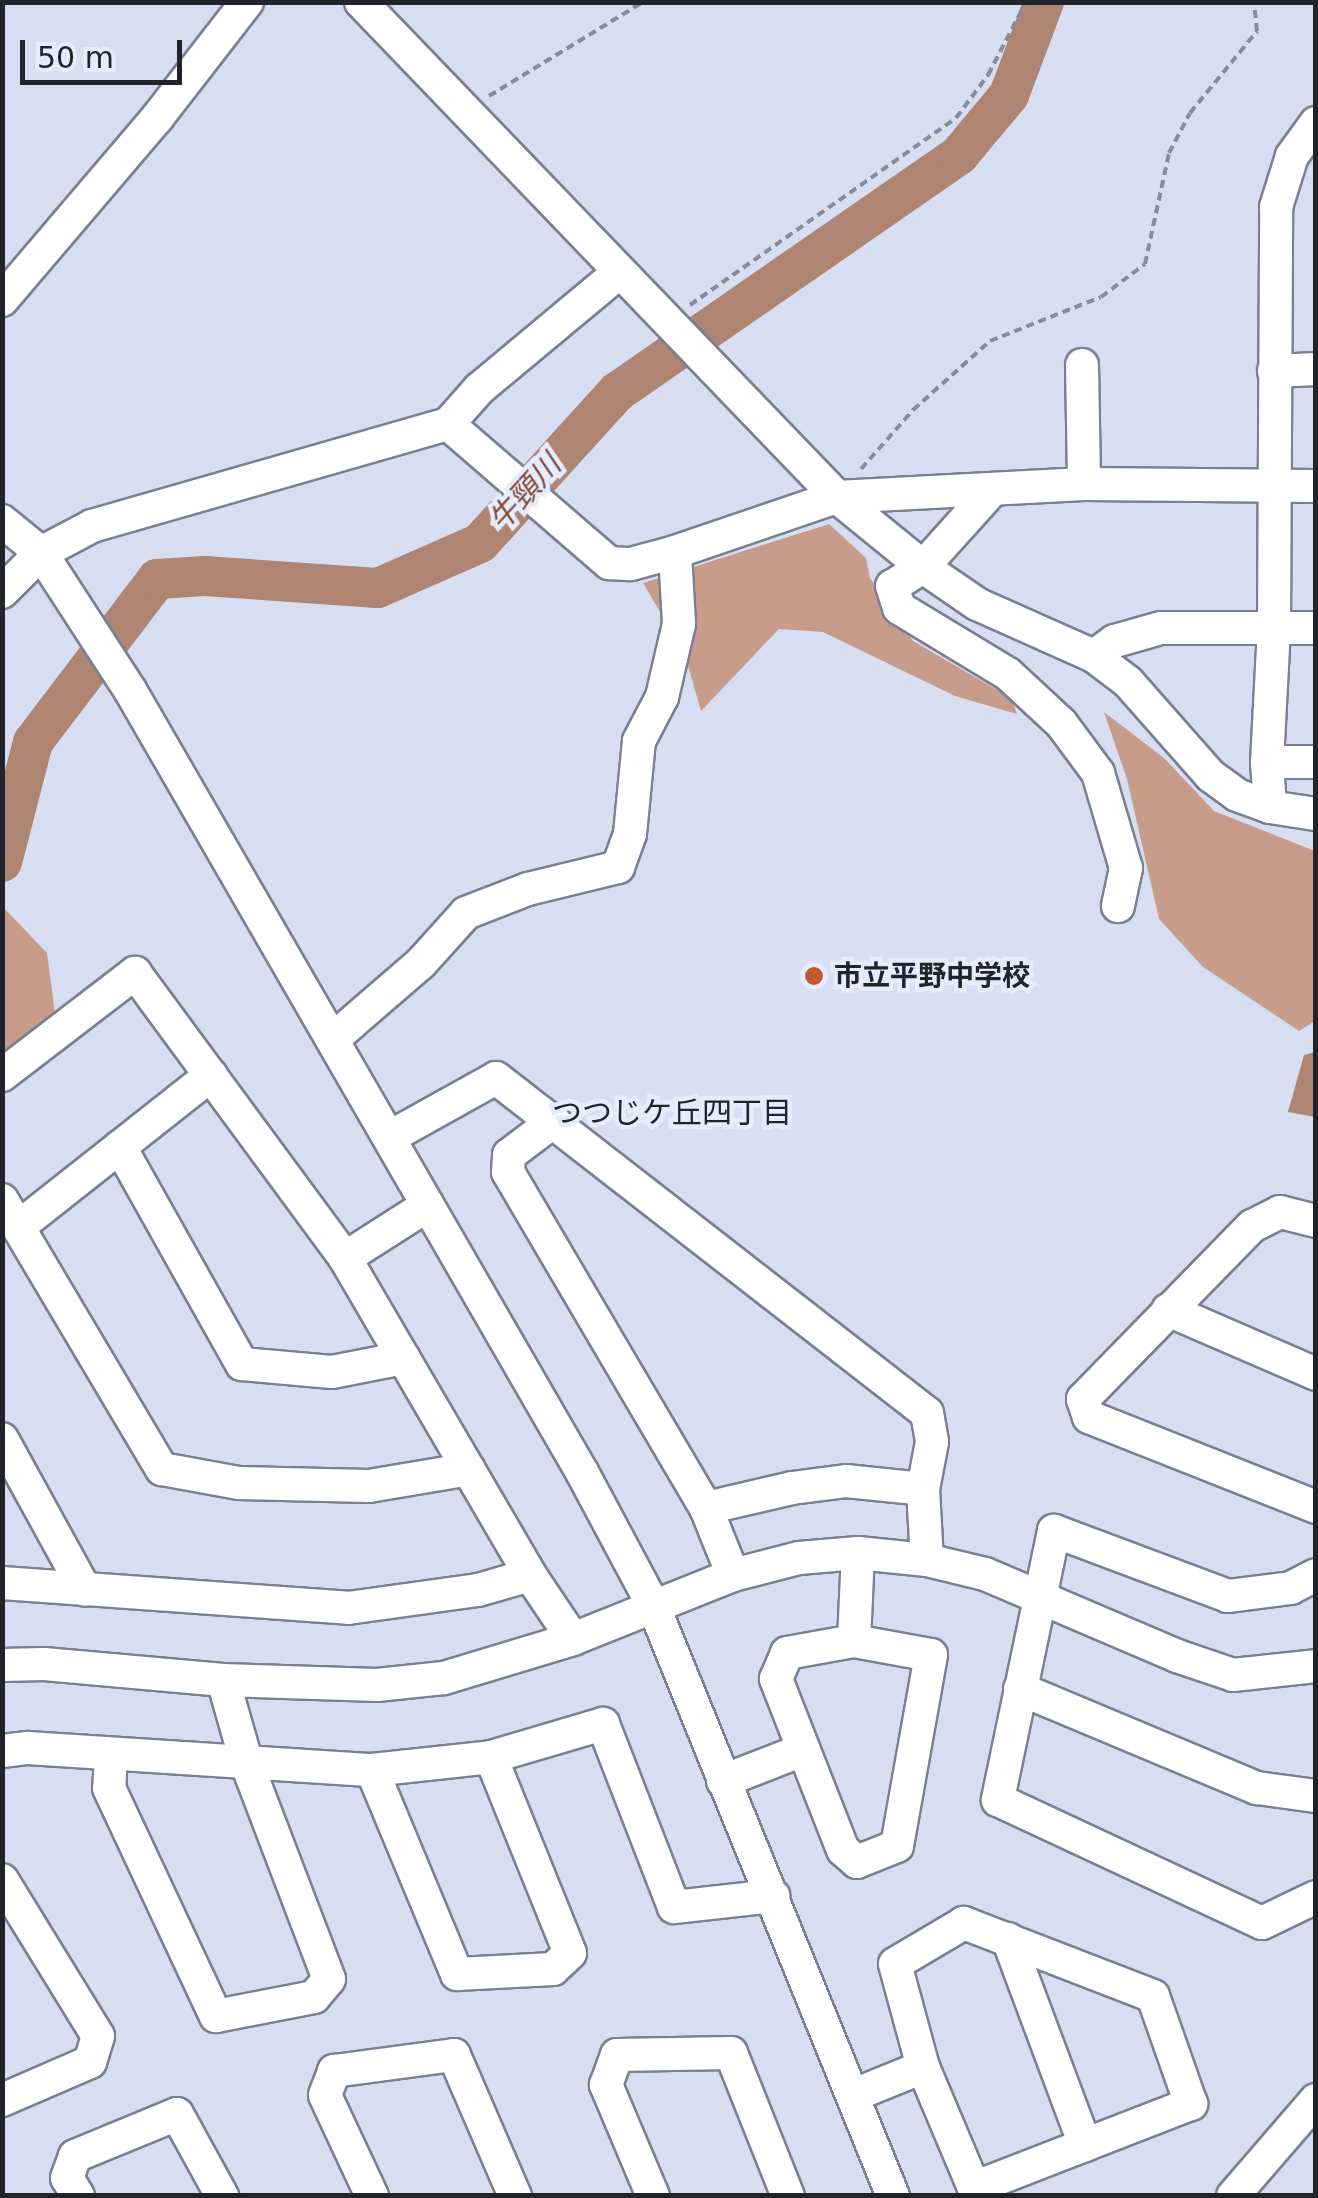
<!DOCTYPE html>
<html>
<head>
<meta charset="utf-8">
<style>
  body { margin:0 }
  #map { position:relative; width:1318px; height:2198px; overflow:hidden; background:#d8def1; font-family:"DejaVu Sans","Noto Sans JP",sans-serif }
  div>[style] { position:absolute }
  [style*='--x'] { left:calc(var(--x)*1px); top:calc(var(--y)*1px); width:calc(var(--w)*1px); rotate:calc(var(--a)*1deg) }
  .forest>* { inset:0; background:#c89c8a }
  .water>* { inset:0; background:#ae8472 }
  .river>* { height:40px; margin:-20px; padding:0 20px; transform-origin:20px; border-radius:20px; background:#ae8472 }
  .path>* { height:4px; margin-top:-2px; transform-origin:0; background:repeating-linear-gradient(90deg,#878c9a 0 8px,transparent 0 13px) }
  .roads { filter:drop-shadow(2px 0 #7a8091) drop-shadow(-2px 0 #7a8091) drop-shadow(0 2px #7a8091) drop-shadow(0 -2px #7a8091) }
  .minor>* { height:32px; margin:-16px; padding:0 16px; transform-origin:16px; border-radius:16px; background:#fff }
  .dots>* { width:28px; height:28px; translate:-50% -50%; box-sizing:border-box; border:5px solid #e5ecfe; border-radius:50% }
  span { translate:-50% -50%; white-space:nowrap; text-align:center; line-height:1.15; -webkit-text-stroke:9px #e5ecfe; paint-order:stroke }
  .poi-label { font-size:28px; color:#21242b; font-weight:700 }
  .left { translate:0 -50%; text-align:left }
  .water-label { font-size:30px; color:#80462c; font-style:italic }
  .neighbourhood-label { font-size:30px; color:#21242b }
  .frame { position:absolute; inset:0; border:5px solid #21242b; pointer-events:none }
  .scale { position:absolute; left:20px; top:40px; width:162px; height:45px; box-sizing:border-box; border:5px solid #21242b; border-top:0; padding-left:12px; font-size:30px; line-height:35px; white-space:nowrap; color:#21242b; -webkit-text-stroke:8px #e5ecfe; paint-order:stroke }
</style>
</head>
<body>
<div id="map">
  <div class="forest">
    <div style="clip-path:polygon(829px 524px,866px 558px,870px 578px,913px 641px,1011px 698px,1017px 714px,955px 696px,823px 632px,779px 629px,701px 711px,684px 652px,643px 583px)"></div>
    <div style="clip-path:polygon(1104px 712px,1164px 758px,1214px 811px,1315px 851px,1315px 1021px,1299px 1031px,1203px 967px,1159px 919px,1127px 779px)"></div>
    <div style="clip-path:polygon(3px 907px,47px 953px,55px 1013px,3px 1055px)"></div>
  </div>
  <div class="water">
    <div style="clip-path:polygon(1315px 1052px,1315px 1117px,1288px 1112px,1304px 1055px)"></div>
  </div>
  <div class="river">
    <div style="--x:2;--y:862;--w:124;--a:-75.5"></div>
    <div style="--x:33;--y:742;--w:205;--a:-52.7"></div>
    <div style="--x:157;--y:579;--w:48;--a:-3.6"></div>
    <div style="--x:205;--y:576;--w:173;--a:4"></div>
    <div style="--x:378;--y:588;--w:111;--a:-23.8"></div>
    <div style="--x:480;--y:543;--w:204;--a:-47.8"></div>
    <div style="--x:617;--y:392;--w:416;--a:-34.7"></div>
    <div style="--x:959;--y:155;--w:78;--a:-50.2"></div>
    <div style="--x:1009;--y:95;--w:99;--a:-69.4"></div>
  </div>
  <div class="path">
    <div style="--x:489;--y:96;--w:180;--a:-31.4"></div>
    <div style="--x:690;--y:305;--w:325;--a:-35.1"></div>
    <div style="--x:956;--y:118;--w:54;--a:-53.3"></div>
    <div style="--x:988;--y:75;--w:82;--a:-62.5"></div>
    <div style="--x:861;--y:469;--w:79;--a:-48.6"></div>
    <div style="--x:913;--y:410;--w:103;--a:-41.9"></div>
    <div style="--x:990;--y:341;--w:119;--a:-21.6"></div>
    <div style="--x:1101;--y:297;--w:55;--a:-36.9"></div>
    <div style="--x:1145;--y:264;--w:114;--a:-77.8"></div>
    <div style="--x:1169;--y:153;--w:45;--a:-62.3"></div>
    <div style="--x:1190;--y:113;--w:106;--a:-50.7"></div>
    <div style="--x:1257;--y:31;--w:29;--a:-96"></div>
  </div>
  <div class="roads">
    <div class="minor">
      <div style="--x:361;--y:2;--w:687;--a:46.12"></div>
      <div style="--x:837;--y:497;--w:111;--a:39.1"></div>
      <div style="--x:923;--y:567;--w:65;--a:34.4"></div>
      <div style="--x:977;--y:604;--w:128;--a:24"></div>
      <div style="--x:1094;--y:656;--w:43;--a:37.4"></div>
      <div style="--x:1128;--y:682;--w:125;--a:48.6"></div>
      <div style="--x:1211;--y:776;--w:32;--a:36"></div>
      <div style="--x:1237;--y:795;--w:35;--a:20"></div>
      <div style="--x:1270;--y:807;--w:47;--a:8.7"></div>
      <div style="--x:2;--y:300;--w:239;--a:-49.6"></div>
      <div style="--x:157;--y:118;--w:147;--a:-52.2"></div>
      <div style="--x:1082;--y:365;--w:119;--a:89"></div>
      <div style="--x:1274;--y:371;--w:42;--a:-2.7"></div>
      <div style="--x:448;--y:424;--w:213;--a:40.8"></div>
      <div style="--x:609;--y:563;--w:22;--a:3"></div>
      <div style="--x:631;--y:564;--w:46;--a:-15.3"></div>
      <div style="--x:675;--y:552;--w:171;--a:-18.8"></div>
      <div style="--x:837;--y:497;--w:247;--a:-3"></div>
      <div style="--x:1084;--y:484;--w:232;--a:0.5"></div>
      <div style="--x:992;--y:490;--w:103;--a:131.9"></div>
      <div style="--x:923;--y:567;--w:36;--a:148"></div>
      <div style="--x:892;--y:586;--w:23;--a:72"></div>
      <div style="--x:899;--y:608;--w:127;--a:31.2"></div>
      <div style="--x:1008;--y:674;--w:72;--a:42.8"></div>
      <div style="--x:1061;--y:723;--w:62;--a:53.5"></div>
      <div style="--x:1098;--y:773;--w:99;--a:73.6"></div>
      <div style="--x:1126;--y:868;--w:39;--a:102"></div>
      <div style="--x:2;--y:521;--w:50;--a:39.4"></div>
      <div style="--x:41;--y:553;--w:163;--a:57"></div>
      <div style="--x:130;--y:690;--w:905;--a:59.98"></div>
      <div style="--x:583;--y:1474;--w:149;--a:61.9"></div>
      <div style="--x:653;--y:1605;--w:638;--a:67.9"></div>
      <div style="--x:2;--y:592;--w:55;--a:-45"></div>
      <div style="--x:41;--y:553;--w:58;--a:-27.9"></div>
      <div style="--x:92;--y:526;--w:370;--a:-16"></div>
      <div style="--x:448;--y:424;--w:47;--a:-48.5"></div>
      <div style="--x:479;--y:389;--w:181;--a:-39.8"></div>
      <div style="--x:1094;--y:656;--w:26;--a:-36"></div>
      <div style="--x:1115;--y:641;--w:48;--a:-15.8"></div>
      <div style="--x:1161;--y:628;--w:155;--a:0"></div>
      <div style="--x:1267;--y:762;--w:49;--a:0"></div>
      <div style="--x:1270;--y:807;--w:45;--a:-93.8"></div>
      <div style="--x:1267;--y:762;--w:134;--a:-87"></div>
      <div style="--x:1274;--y:628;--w:421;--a:-89.7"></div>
      <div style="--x:1276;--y:207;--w:53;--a:-72.6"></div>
      <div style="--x:1292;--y:156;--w:41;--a:-54"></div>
      <div style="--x:333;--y:1039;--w:116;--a:-40.8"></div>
      <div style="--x:421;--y:963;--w:67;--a:-48"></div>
      <div style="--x:466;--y:913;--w:66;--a:-21.2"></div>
      <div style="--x:528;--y:889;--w:93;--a:-13.7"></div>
      <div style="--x:618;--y:867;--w:35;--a:-70"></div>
      <div style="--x:630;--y:834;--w:93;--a:-84.5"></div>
      <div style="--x:639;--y:741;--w:50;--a:-62.4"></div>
      <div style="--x:662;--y:697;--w:75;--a:-76.9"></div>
      <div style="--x:679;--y:624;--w:72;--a:-93.2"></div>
      <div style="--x:2;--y:1075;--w:168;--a:-37.5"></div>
      <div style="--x:135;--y:973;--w:354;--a:53.6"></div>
      <div style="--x:345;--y:1258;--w:367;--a:59.7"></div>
      <div style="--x:530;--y:1575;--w:77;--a:56.1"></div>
      <div style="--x:554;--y:1121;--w:56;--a:142.9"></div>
      <div style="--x:509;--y:1155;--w:17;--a:93"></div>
      <div style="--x:508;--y:1172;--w:390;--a:59.5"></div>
      <div style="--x:706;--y:1508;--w:72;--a:68.1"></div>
      <div style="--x:390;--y:1137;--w:121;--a:-29.1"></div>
      <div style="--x:496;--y:1078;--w:546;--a:37.86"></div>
      <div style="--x:927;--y:1413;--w:29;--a:80"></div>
      <div style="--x:932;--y:1442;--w:48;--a:100.8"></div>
      <div style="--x:923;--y:1489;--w:71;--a:86.8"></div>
      <div style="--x:120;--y:1147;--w:249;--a:60.7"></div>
      <div style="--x:242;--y:1364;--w:90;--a:5.1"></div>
      <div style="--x:332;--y:1372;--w:73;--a:-11"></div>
      <div style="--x:2;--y:1200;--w:313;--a:59.3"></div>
      <div style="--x:162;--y:1469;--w:78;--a:10.3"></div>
      <div style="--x:239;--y:1483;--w:130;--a:1.3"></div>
      <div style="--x:369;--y:1486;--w:101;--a:-9.6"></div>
      <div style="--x:1316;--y:1221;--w:37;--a:-166"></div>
      <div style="--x:1280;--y:1212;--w:31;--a:153"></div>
      <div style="--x:1252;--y:1226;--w:242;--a:134.3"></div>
      <div style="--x:1083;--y:1399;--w:19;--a:72"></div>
      <div style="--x:1089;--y:1417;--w:244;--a:21.6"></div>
      <div style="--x:21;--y:1225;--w:242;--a:-38.3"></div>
      <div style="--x:345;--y:1258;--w:98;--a:-32.6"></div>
      <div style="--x:1168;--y:1310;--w:161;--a:23.4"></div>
      <div style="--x:2;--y:1439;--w:172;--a:61.2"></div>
      <div style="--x:706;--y:1508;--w:88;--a:-13.1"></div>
      <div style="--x:792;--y:1488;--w:54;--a:-7.4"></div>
      <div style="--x:846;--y:1481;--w:77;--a:5.9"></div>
      <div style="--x:1316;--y:1575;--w:28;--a:153"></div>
      <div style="--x:1291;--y:1588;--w:64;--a:172.8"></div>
      <div style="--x:1228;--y:1596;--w:186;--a:-159.5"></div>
      <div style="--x:1054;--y:1531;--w:275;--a:101.8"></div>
      <div style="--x:998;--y:1800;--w:291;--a:25"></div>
      <div style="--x:1262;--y:1923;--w:60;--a:-25.7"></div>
      <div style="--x:2;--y:1583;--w:347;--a:4.1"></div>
      <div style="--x:348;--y:1608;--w:131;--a:-7.9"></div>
      <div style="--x:478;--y:1590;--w:54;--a:-16.1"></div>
      <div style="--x:854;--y:1641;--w:78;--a:10.3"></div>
      <div style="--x:931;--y:1655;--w:194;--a:100.1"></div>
      <div style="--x:897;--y:1846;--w:43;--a:158.2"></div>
      <div style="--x:857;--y:1862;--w:18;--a:-139"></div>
      <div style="--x:843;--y:1850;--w:184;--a:-111.4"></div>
      <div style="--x:776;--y:1679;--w:28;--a:-67"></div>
      <div style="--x:787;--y:1653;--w:68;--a:-10.2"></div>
      <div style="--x:854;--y:1641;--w:88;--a:-87.4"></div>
      <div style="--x:2;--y:1665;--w:42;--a:-1.4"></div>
      <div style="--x:44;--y:1664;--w:180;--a:5.1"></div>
      <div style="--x:223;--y:1680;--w:154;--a:1.9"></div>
      <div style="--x:377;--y:1685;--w:67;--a:-6"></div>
      <div style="--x:444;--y:1678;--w:135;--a:-16.8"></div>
      <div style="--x:573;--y:1639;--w:172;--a:-21.8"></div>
      <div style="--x:733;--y:1575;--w:68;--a:-14.4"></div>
      <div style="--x:799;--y:1558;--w:59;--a:-4.8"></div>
      <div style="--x:858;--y:1553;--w:69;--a:5.8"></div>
      <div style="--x:927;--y:1560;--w:60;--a:13.6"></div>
      <div style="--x:985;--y:1574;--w:209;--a:23.1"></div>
      <div style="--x:1177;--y:1656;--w:59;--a:18.7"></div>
      <div style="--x:1233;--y:1675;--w:83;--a:-6.2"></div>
      <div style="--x:1020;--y:1689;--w:257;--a:22.7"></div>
      <div style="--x:1257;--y:1788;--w:60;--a:7.7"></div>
      <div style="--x:2;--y:1751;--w:26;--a:-7"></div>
      <div style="--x:28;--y:1748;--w:345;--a:3.7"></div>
      <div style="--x:372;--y:1770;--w:120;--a:-6.2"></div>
      <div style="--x:491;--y:1757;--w:117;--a:-16.4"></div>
      <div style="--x:603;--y:1724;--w:196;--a:68.8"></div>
      <div style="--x:674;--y:1907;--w:100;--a:-6.3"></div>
      <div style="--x:111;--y:1755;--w:33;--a:93"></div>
      <div style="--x:109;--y:1788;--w:252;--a:64.9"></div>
      <div style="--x:216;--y:2016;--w:100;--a:-11"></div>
      <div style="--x:314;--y:1997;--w:23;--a:-50"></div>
      <div style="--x:329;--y:1979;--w:230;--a:-110.9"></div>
      <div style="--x:247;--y:1764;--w:87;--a:-105.9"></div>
      <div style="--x:372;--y:1770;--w:221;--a:67.4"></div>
      <div style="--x:457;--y:1974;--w:96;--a:-3"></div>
      <div style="--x:553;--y:1969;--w:23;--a:-43"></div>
      <div style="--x:570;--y:1953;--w:211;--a:-112"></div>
      <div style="--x:723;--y:1781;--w:86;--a:-21.2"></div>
      <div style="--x:2;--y:1880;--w:183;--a:58.4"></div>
      <div style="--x:98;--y:2036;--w:27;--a:107"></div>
      <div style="--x:90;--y:2062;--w:96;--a:156.6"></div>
      <div style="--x:1008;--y:1939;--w:220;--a:69.5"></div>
      <div style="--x:854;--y:2095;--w:74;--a:-22.1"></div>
      <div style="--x:974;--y:2188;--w:233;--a:-21.2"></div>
      <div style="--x:1191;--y:2104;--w:114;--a:-109.4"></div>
      <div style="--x:1153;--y:1996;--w:203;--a:-158.9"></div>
      <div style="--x:964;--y:1923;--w:80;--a:149.3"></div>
      <div style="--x:895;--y:1964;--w:107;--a:74.8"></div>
      <div style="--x:923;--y:2067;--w:131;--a:67.1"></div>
      <div style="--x:974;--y:2188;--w:9;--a:63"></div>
      <div style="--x:78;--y:2196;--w:21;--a:-121"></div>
      <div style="--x:67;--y:2178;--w:23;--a:-70"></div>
      <div style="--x:75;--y:2156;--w:110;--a:-22.4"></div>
      <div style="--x:177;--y:2114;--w:94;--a:61.2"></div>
      <div style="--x:372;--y:2196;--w:111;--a:-115"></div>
      <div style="--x:325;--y:2095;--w:26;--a:-69"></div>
      <div style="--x:334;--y:2071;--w:121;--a:-7.6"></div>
      <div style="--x:454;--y:2055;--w:154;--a:66.6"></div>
      <div style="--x:653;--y:2196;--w:121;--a:-112.9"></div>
      <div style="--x:606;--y:2085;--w:32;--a:-70"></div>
      <div style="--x:617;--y:2055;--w:114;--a:-1"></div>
      <div style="--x:731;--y:2053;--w:154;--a:68.3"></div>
      <div style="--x:1233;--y:2196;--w:127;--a:-49.2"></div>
    </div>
  </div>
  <div class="dots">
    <div style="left:814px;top:976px;background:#c25c2c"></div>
  </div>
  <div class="poi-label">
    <span class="left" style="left:834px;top:976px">市立平野中学校</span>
  </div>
  <div class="water-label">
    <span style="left:525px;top:493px;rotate:-48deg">牛頸川</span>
  </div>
  <div class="neighbourhood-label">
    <span style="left:672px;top:1113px">つつじケ丘四丁目</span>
  </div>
  <div class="frame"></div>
  <div class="scale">50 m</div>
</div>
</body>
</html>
